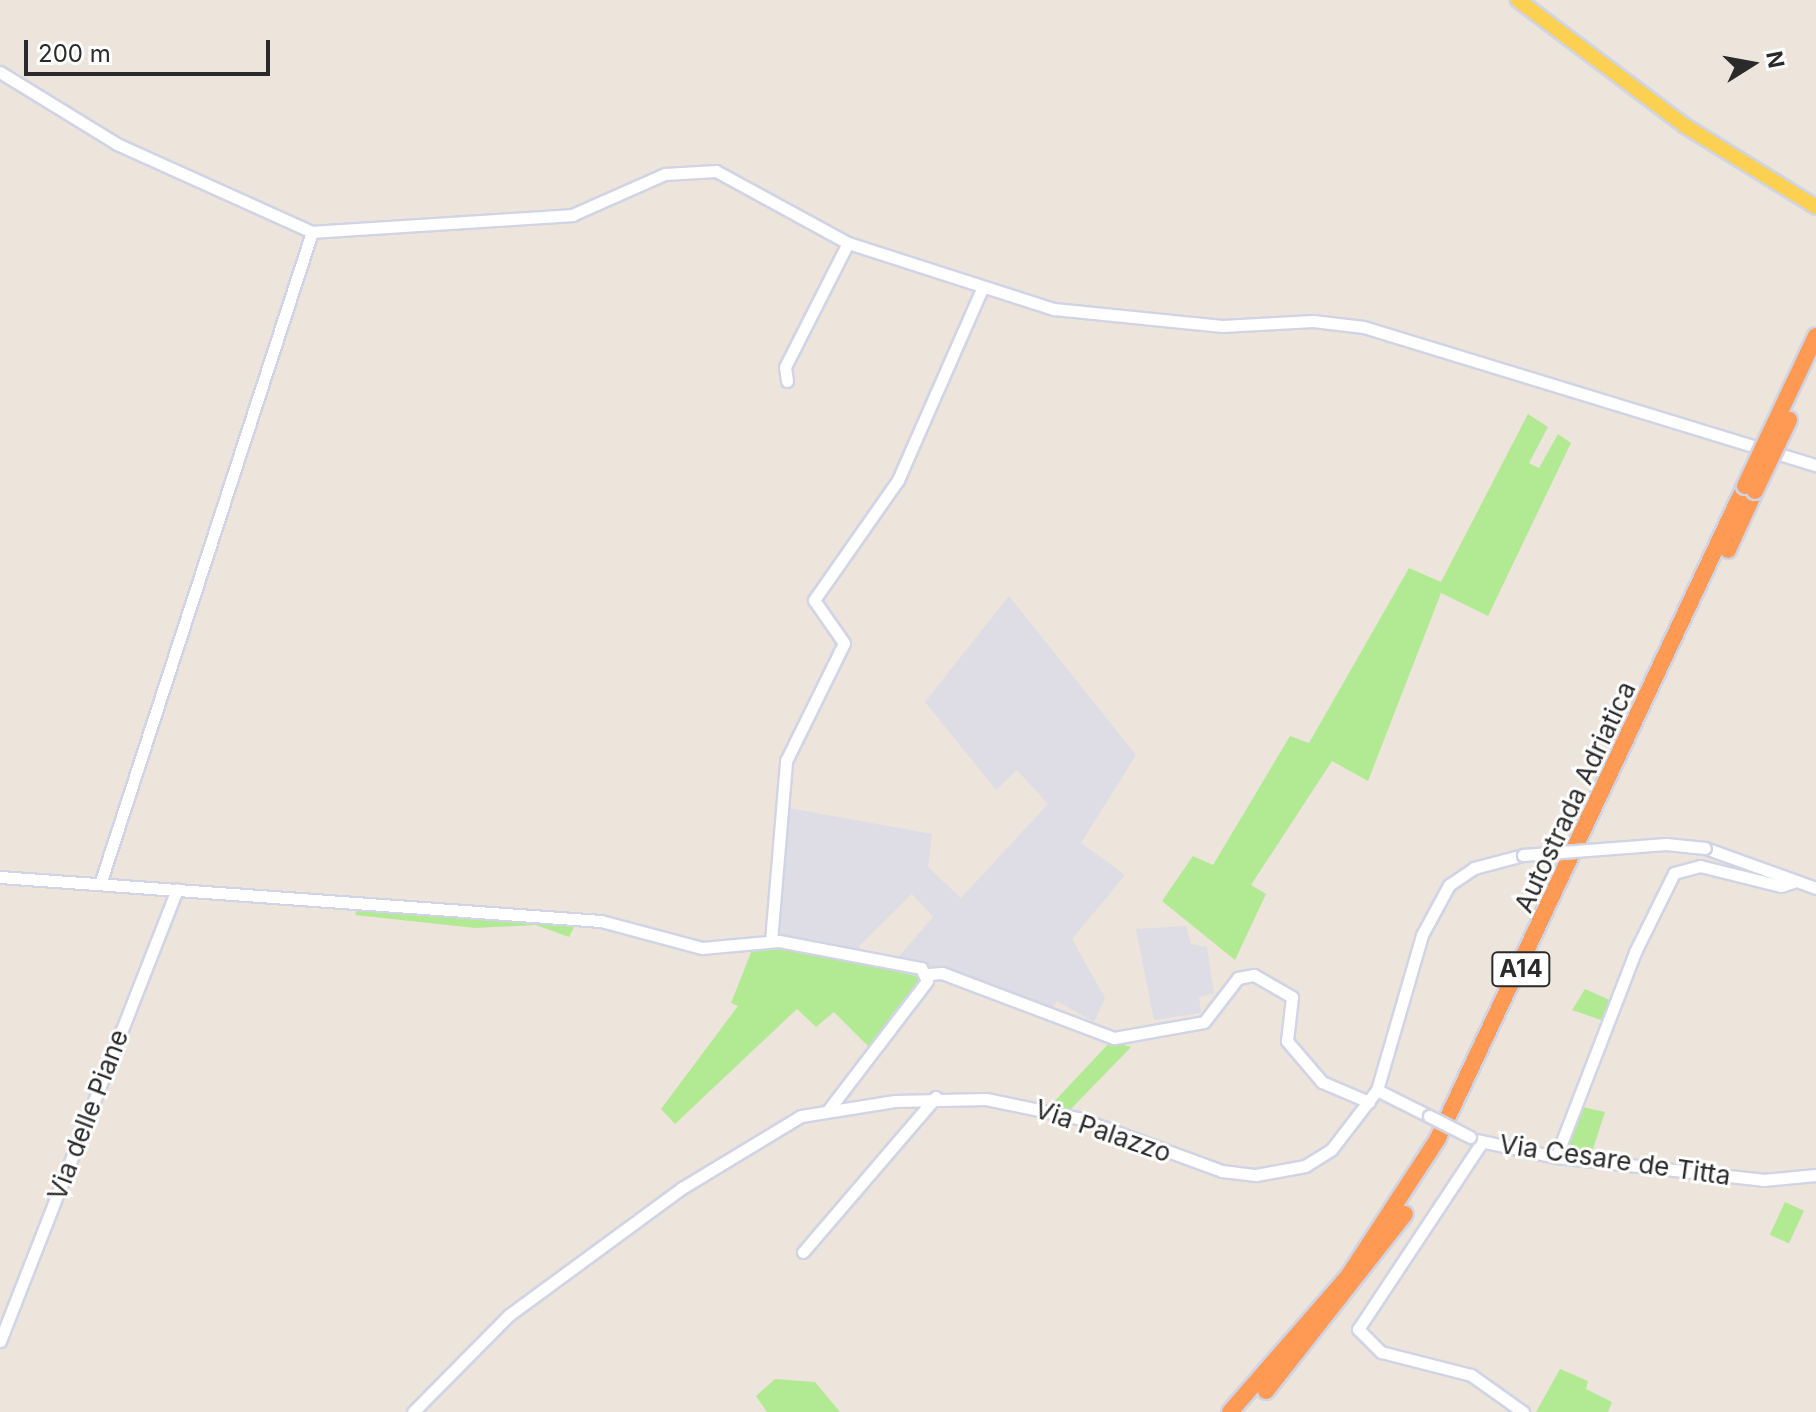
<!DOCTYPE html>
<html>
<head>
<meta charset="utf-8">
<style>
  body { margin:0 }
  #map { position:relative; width:1816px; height:1412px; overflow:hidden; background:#ede5db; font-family:Inter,sans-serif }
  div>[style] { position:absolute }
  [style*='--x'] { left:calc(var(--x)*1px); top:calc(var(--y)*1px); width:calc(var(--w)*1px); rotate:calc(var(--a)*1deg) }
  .industrial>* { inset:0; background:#dedce5 }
  .green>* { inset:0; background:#b2e993; transform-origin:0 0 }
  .roads { filter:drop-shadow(2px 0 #d0d4e4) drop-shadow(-2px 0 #d0d4e4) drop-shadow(0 2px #d0d4e4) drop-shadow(0 -2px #d0d4e4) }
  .minor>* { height:11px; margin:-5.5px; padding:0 5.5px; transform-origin:5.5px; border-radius:5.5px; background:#fff }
  .major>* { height:14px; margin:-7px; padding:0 7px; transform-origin:7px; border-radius:7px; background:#fcd051 }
  .highway>* { height:16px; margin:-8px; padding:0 8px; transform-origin:8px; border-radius:8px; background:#ff9a54 }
  .bridges { filter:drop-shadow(2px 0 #d0d4e4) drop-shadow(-2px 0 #d0d4e4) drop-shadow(0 2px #d0d4e4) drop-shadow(0 -2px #d0d4e4) }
  .minor-bridge>* { height:11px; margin:-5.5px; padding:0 5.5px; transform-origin:5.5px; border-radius:5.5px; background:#fff }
  .highway-bridge>* { height:16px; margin:-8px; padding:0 8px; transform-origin:8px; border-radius:8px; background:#ff9a54 }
  span { translate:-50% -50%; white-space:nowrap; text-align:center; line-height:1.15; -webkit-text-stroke:6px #fff; paint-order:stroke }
  .shield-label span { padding:2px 6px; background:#fff; border:2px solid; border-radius:6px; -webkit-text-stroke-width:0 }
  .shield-label { font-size:24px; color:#2a2a2a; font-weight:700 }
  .street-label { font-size:26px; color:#2a2a2a }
  .north { position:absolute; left:1712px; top:24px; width:80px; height:80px; -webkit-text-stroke:6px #fff; paint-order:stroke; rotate:79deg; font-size:22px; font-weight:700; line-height:32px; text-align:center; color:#2a2a2a }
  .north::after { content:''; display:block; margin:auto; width:28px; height:36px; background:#2a2a2a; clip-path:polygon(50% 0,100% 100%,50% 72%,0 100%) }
  .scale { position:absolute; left:24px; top:40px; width:246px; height:36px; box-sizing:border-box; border:4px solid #2a2a2a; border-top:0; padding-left:10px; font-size:24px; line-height:28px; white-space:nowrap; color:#2a2a2a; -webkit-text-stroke:6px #fff; paint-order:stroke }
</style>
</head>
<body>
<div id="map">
  <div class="industrial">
    <div style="clip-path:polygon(1009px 596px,1136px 755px,1081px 843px,1125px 875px,1072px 939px,1105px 998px,1094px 1022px,1057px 1001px,1048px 1015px,894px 962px,933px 917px,912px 894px,859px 946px,863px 955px,773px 938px,783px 807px,932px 834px,928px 867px,961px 898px,1048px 804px,1017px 770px,996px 790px,925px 702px)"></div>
    <div style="clip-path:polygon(1186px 926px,1191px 944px,1207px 947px,1214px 993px,1199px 997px,1201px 1013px,1154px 1020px,1136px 929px)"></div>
  </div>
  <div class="green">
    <div style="clip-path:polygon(1528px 414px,1548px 427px,1529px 463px,1539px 468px,1558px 434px,1571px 443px,1488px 616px,1441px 593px,1368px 781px,1332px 761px,1251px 885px,1266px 894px,1235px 960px,1162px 901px,1193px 856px,1213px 865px,1290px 736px,1309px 743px,1409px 568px,1441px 582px)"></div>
    <div style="clip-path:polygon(360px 903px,578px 920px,569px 937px,536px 925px,475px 928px,355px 915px)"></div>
    <div style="clip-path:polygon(775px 945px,925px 978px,869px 1047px,834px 1012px,816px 1027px,797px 1009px,675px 1124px,661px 1109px,738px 1006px,731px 1003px,752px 950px)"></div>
    <div style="clip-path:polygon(1585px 989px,1614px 1002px,1607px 1022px,1572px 1010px)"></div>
    <div style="clip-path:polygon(1111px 1041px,1131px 1047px,1070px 1110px,1051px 1105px)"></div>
    <div style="clip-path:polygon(1582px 1107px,1605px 1112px,1591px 1155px,1565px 1152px)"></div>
    <div style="left:1785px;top:1202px;width:21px;height:36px;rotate:25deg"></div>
    <div style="clip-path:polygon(1560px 1369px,1588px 1381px,1586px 1389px,1612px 1402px,1608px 1412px,1536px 1412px)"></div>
    <div style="clip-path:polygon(775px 1379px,815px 1382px,840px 1412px,767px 1412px,756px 1396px)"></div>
  </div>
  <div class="roads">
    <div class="minor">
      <div style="--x:0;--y:72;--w:137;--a:31.6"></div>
      <div style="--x:117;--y:144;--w:214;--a:24.3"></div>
      <div style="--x:312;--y:232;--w:261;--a:-3.7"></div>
      <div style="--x:572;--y:215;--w:102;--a:-23.8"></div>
      <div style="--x:665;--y:174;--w:51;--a:-3.4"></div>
      <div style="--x:716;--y:171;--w:150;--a:28.6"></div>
      <div style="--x:848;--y:243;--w:216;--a:17.8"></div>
      <div style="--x:1054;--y:309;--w:169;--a:5.8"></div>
      <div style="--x:1222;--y:326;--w:91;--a:-3.1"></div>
      <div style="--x:1313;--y:321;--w:51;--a:6.7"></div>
      <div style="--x:1364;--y:327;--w:473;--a:17"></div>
      <div style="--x:787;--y:381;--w:14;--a:-98"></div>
      <div style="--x:785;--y:367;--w:139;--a:-63.1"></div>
      <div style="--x:1705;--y:848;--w:118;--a:19.8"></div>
      <div style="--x:0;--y:877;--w:603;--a:4.19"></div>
      <div style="--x:601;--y:921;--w:105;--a:15"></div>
      <div style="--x:702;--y:948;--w:77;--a:-5.2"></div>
      <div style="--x:779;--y:941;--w:145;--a:10.8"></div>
      <div style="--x:921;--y:968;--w:14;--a:65"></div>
      <div style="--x:927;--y:981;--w:161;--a:127.4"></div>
      <div style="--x:101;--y:881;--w:682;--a:-71.99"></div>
      <div style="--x:771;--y:941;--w:181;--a:-85.2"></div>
      <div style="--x:786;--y:761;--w:131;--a:-63.8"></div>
      <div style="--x:844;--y:643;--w:52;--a:-124.9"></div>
      <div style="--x:814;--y:600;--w:146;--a:-55"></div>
      <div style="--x:898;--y:480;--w:209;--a:-66.3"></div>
      <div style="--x:928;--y:974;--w:14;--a:-4"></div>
      <div style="--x:942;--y:973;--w:184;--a:20.7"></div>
      <div style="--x:1114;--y:1038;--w:91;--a:-10.1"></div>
      <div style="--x:1204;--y:1022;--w:56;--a:-52.3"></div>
      <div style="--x:1238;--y:978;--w:16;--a:-11"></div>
      <div style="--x:1254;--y:975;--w:44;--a:30.1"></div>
      <div style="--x:1292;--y:997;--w:44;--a:96.5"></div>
      <div style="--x:1287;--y:1041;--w:54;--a:49.5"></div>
      <div style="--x:1322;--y:1082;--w:51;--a:23.1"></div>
      <div style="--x:1377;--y:1090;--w:58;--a:26.6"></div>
      <div style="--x:1476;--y:1140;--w:82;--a:12"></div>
      <div style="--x:1556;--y:1157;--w:208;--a:6.3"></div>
      <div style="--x:1763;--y:1180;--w:53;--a:-5.4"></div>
      <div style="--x:1482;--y:1142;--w:224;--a:123.5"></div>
      <div style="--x:1358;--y:1329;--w:33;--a:45"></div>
      <div style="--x:1381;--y:1352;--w:93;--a:14.3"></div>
      <div style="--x:1471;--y:1375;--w:64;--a:35.4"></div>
      <div style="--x:1556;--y:1157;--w:220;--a:-68.9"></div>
      <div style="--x:1635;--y:952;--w:88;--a:-63.7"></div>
      <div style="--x:1674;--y:873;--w:27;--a:-15"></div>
      <div style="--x:1700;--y:866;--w:83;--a:13.9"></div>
      <div style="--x:1781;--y:886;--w:13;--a:-18"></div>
      <div style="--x:803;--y:1252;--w:204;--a:-49.4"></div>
      <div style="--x:0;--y:1341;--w:485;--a:-68.6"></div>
      <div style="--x:413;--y:1412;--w:136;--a:-45.3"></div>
      <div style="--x:509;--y:1315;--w:215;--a:-36.3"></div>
      <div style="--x:682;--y:1188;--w:139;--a:-31.2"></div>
      <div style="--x:801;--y:1116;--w:95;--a:-9.1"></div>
      <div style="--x:895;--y:1101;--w:91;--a:-1.3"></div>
      <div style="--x:986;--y:1099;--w:94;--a:11.7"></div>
      <div style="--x:1078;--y:1118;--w:153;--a:20.2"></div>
      <div style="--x:1222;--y:1171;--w:34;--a:7"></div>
      <div style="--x:1256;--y:1175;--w:50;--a:-10.4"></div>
      <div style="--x:1305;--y:1166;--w:31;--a:-32"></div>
      <div style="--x:1331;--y:1150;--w:76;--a:-52.5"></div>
      <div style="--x:1377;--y:1090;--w:161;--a:-73.8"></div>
      <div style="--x:1422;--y:935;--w:57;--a:-61.6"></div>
      <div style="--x:1449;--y:885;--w:30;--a:-34"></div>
      <div style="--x:1474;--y:868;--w:51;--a:-14.9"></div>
    </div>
    <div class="major">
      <div style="--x:1518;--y:0;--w:209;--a:37"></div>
      <div style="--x:1685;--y:126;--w:154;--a:31.7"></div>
    </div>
    <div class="highway">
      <div style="--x:1728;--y:550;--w:65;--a:-65.4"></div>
      <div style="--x:1266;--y:1391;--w:225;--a:-51.9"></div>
      <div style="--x:1230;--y:1412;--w:181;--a:-49"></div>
      <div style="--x:1349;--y:1275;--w:161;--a:-56.9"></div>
      <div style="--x:1437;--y:1140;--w:723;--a:-64.78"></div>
    </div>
  </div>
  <div class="bridges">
    <div class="minor-bridge">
      <div style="--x:1523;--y:855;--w:143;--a:-4.4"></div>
      <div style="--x:1666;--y:844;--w:39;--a:6"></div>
      <div style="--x:1429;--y:1116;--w:46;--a:27.1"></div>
    </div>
    <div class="highway-bridge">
      <div style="--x:1745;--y:486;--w:166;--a:-64.7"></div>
      <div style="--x:1755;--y:491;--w:79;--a:-64.4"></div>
    </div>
  </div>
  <div class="shield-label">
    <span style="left:1521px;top:969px">A14</span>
  </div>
  <div class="street-label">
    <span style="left:1575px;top:797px;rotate:-65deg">Autostrada Adriatica</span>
    <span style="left:88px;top:1115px;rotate:-69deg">Via delle Piane</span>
    <span style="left:1103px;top:1131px;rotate:19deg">Via Palazzo</span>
    <span style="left:1615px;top:1160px;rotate:8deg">Via Cesare de Titta</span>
  </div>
  <div class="north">N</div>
  <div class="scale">200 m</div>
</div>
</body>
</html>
